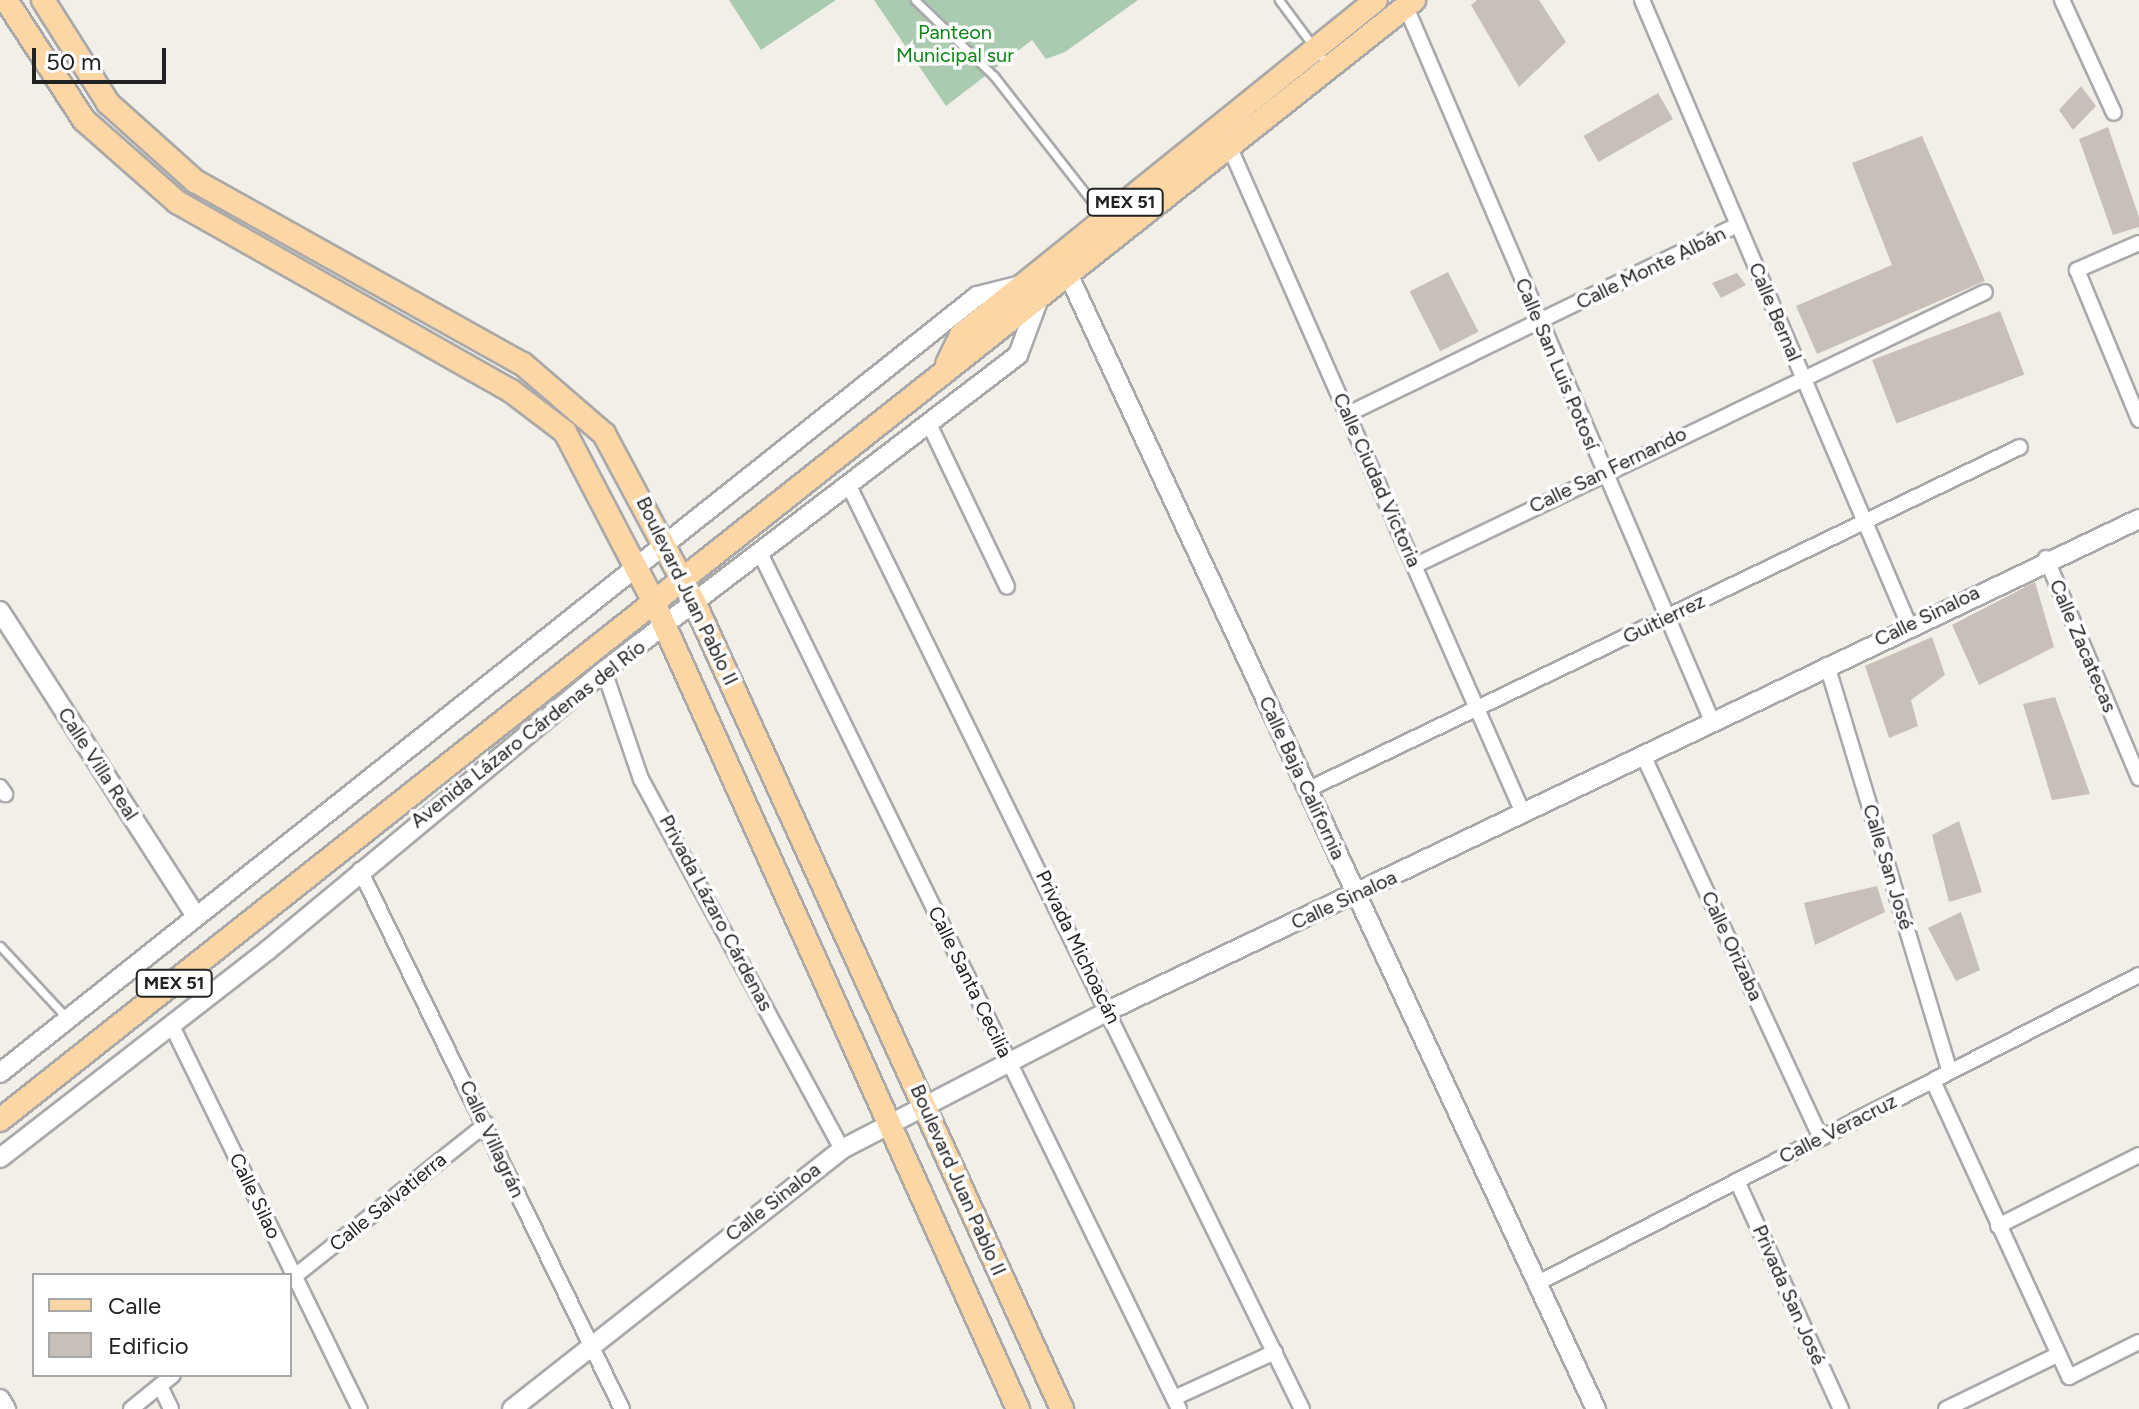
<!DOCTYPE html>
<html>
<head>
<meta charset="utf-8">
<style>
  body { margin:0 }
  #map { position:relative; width:2139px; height:1409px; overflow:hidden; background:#f2efe9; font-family:Figtree,sans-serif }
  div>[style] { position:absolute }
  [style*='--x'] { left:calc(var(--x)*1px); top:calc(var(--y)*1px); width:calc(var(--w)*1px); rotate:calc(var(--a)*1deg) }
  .cemetery>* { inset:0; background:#aacbaf }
  .building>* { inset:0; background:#c7bfb8; transform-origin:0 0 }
  .roads { filter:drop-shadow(2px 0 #a9a9a9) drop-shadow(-2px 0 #a9a9a9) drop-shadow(0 2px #a9a9a9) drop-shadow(0 -2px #a9a9a9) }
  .service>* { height:7px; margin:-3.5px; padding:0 3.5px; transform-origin:3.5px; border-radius:3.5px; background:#fff }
  .minor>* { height:14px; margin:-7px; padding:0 7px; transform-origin:7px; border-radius:7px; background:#fff }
  .tertiary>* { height:18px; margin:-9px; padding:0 9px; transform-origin:9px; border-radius:9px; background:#fff }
  .primary>* { height:22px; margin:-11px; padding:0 11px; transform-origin:11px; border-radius:11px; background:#fcd6a4 }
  span { translate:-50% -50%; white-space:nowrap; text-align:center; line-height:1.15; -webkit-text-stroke:7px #fff; paint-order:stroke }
  .shield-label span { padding:2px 6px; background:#fff; border:2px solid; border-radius:6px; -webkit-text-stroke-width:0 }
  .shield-label { font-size:18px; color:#222; font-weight:700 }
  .park-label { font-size:20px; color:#0c8416 }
  .street-label { font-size:20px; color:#222 }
  .legend { position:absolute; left:32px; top:1273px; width:260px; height:104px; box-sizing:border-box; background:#fff; border:2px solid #a7a7a7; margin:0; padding:10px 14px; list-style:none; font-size:24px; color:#222 }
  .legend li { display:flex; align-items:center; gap:16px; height:40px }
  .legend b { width:40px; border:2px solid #a7a7a7 }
  .scale { position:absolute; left:32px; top:48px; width:134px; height:36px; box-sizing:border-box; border:4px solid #222; border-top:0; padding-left:10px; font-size:24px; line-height:28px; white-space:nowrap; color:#222; -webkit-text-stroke:6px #fff; paint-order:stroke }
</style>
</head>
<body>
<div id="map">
  <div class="cemetery">
    <div style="clip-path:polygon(729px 0,836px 0,761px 50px)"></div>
    <div style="clip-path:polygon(874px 0,1138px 0,1065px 52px,1046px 59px,1032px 40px,946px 106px)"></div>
  </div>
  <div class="building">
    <div style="clip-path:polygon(1477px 0,1539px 0,1566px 42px,1519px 87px,1471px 5px)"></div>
    <div style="clip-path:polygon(2081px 86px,2096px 106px,2073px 130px,2059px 110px)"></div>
    <div style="left:1658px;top:93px;width:30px;height:86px;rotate:60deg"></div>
    <div style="clip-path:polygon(2108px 127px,2139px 217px,2139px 227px,2113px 235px,2079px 139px)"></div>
    <div style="clip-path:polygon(1922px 136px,1985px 281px,1817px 354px,1796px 306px,1892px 265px,1852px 163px)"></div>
    <div style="left:1448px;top:272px;width:67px;height:43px;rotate:63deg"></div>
    <div style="clip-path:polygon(1737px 273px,1746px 285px,1721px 298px,1712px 283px)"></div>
    <div style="left:2000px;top:311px;width:68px;height:137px;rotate:69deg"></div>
    <div style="clip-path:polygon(2035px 582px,2054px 647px,1979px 685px,1952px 625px)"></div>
    <div style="clip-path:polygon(1932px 637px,1945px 675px,1911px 700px,1918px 726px,1889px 738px,1865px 666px)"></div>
    <div style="clip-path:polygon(2055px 697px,2090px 794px,2052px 800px,2023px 704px)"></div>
    <div style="clip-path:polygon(1959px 821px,1982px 892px,1949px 902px,1932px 835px)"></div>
    <div style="clip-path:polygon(1877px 886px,1885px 912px,1815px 945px,1804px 903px)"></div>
    <div style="clip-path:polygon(1961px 912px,1980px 970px,1956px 981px,1928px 928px)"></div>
  </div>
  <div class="roads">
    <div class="service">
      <div style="--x:915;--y:0;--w:110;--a:43.9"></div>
      <div style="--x:994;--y:76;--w:179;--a:52"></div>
      <div style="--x:1279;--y:0;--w:82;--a:53.4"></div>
      <div style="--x:0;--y:946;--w:97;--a:47.1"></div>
    </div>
    <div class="minor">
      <div style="--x:1642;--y:0;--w:680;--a:66.87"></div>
      <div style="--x:2062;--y:0;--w:124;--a:65.3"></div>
      <div style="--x:1406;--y:7;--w:777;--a:66.8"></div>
      <div style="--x:1230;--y:148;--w:727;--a:66.22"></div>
      <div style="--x:2139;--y:243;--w:68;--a:156.5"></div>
      <div style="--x:2077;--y:270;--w:162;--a:67.5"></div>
      <div style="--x:1348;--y:414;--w:433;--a:-25.9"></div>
      <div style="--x:930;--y:426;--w:178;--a:64.4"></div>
      <div style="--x:850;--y:488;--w:1026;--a:63.86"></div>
      <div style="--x:761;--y:555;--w:951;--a:63.92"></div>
      <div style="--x:2046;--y:558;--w:239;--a:67.1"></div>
      <div style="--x:1414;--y:566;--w:633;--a:-25.63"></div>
      <div style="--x:1827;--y:665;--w:423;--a:73.2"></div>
      <div style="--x:604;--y:671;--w:114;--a:71.1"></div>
      <div style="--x:641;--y:779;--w:421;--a:61.5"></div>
      <div style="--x:1643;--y:755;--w:422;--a:65.1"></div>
      <div style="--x:0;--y:787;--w:9;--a:54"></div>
      <div style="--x:1307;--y:790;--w:791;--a:-25.69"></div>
      <div style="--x:360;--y:870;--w:599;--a:64.08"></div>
      <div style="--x:172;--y:1026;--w:427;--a:63.9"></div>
      <div style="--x:1933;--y:1081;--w:326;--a:65.3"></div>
      <div style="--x:2069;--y:1377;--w:78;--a:-26.6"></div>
      <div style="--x:1737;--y:1181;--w:251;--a:65.5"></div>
      <div style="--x:1998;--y:1226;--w:158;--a:-26.7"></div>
      <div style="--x:290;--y:1280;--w:251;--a:-38.5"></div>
      <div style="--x:1538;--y:1283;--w:675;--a:-27.13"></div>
      <div style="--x:160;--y:1386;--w:25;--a:64"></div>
      <div style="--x:1174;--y:1398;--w:111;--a:-24.5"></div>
      <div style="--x:131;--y:1409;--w:54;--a:-39"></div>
      <div style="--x:1946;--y:1409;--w:123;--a:-25.9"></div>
    </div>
    <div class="tertiary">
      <div style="--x:1069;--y:276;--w:1250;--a:65.06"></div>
      <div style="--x:0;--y:611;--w:363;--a:57.3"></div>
      <div style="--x:0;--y:1073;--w:1248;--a:-38.49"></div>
      <div style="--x:977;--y:296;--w:45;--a:-14"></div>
      <div style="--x:0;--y:1158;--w:339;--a:-37.8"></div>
      <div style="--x:268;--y:950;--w:437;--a:-39.7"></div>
      <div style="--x:604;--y:671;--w:521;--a:-37.35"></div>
      <div style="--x:1018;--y:355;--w:58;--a:-69.7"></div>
      <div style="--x:0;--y:1399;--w:12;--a:59"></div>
      <div style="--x:512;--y:1409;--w:420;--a:-38.2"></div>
      <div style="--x:842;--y:1149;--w:302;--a:-27.4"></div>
      <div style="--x:1110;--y:1010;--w:1140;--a:-25.51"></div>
    </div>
    <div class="primary">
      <div style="--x:6;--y:0;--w:143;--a:57"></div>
      <div style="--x:84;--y:120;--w:124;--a:41.4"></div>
      <div style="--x:177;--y:202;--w:384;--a:29.5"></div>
      <div style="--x:511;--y:391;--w:68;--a:37.2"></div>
      <div style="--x:565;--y:432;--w:190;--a:62.4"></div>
      <div style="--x:653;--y:600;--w:888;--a:65.72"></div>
      <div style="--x:43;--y:0;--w:122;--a:57.7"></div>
      <div style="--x:108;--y:103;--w:117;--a:41.9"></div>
      <div style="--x:195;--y:181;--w:376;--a:29.2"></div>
      <div style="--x:523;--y:364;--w:107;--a:40.8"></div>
      <div style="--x:604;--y:434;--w:193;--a:61.8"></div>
      <div style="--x:695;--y:604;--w:885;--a:65.49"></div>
      <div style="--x:947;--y:364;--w:32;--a:-64"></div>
      <div style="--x:961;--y:335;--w:533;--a:-38.91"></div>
      <div style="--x:0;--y:1120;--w:1804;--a:-38.38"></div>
    </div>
  </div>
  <div class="shield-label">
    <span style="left:1125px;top:202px">MEX 51</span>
    <span style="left:174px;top:983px">MEX 51</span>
  </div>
  <div class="park-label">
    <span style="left:955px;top:44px">Panteon<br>Municipal sur</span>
  </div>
  <div class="street-label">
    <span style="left:1651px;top:268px;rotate:-26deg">Calle Monte Albán</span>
    <span style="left:1775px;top:312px;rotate:67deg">Calle Bernal</span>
    <span style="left:1557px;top:364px;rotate:67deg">Calle San Luis Potosí</span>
    <span style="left:1608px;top:470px;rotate:-26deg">Calle San Fernando</span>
    <span style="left:1377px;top:480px;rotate:66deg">Calle Ciudad Victoria</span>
    <span style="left:687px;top:591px;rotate:64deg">Boulevard Juan Pablo II</span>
    <span style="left:1927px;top:616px;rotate:-26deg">Calle Sinaloa</span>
    <span style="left:1664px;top:619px;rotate:-26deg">Guitierrez</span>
    <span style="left:2083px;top:646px;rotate:67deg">Calle Zacatecas</span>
    <span style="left:528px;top:734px;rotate:-38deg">Avenida Lázaro Cárdenas del Río</span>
    <span style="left:98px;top:764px;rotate:57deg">Calle Villa Real</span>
    <span style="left:1302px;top:778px;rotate:65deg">Calle Baja California</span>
    <span style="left:1888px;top:867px;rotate:73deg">Calle San José</span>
    <span style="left:1344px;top:900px;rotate:-25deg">Calle Sinaloa</span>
    <span style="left:716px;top:913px;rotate:62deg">Privada Lázaro Cárdenas</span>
    <span style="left:1732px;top:946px;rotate:65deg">Calle Orizaba</span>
    <span style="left:1078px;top:947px;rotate:64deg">Privada Michoacán</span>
    <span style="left:970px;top:982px;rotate:64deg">Calle Santa Cecilia</span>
    <span style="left:1838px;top:1129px;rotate:-27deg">Calle Veracruz</span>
    <span style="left:492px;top:1139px;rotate:65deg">Calle Villagrán</span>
    <span style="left:958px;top:1180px;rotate:66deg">Boulevard Juan Pablo II</span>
    <span style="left:255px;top:1196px;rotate:64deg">Calle Silao</span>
    <span style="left:388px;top:1202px;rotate:-39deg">Calle Salvatierra</span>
    <span style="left:773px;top:1202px;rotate:-38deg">Calle Sinaloa</span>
    <span style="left:1789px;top:1295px;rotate:66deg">Privada San José</span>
  </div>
  <ul class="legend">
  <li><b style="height:10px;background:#fcd6a4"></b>Calle</li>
  <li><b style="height:22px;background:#c7bfb8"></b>Edificio</li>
  </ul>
  <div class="scale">50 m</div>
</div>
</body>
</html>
